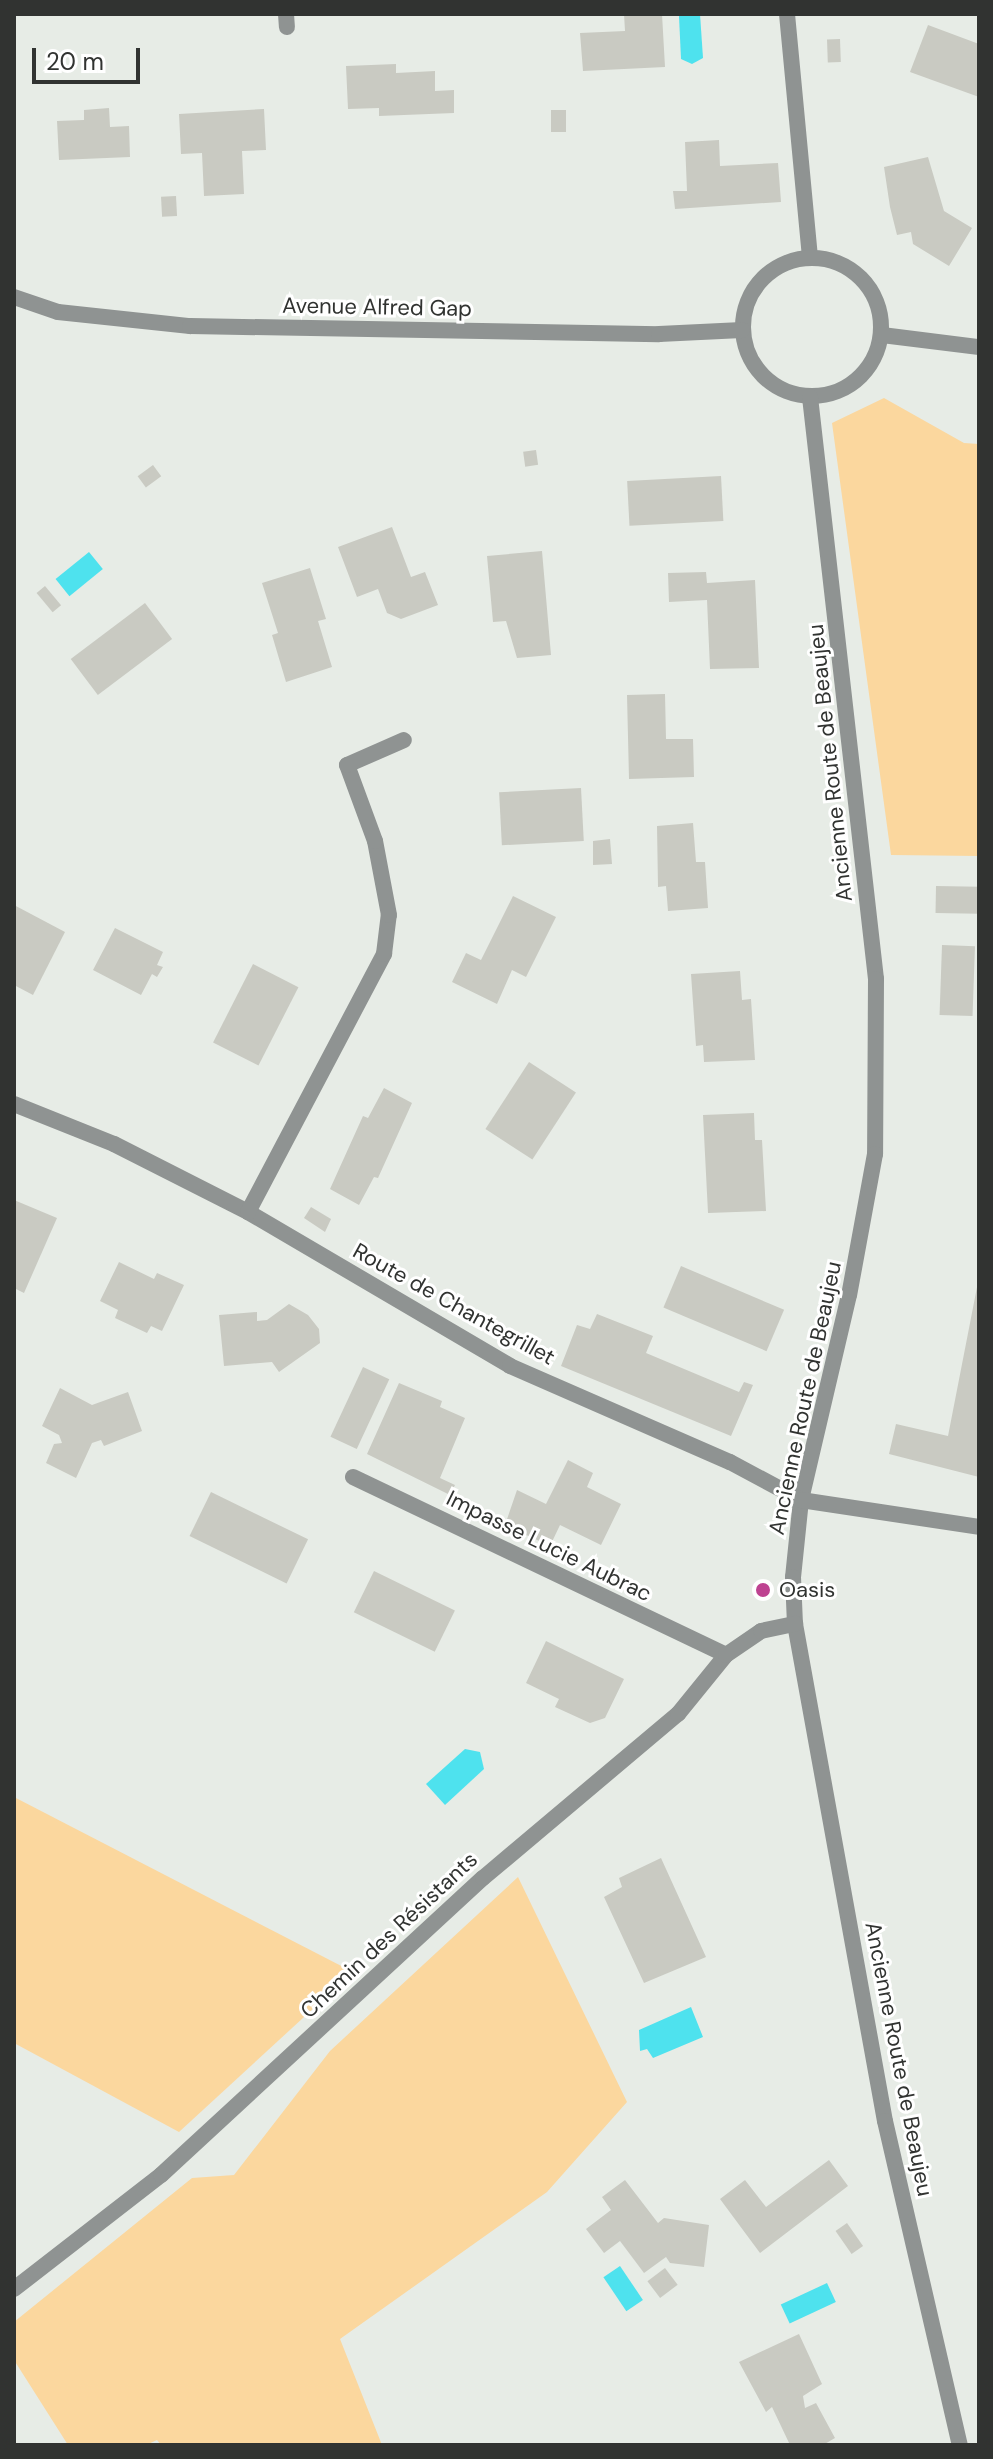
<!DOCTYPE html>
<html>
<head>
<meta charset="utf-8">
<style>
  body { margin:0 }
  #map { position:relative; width:993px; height:2459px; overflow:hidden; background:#e7ece6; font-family:"DM Sans",sans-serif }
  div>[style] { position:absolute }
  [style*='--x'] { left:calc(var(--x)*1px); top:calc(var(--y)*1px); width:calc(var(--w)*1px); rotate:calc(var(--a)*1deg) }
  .green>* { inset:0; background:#fbd79e }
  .water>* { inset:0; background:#4ee2ee; transform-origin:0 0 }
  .building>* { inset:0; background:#c9cac2; transform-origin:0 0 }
  .street>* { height:16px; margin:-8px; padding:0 8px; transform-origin:8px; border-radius:8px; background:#8f9392 }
  .street>.ring { margin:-8px; padding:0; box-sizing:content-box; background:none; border:16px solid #8f9392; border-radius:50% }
  .dots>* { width:22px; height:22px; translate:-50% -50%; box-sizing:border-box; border:4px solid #fff; border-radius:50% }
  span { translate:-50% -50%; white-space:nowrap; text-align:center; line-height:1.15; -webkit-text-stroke:6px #fff; paint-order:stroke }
  .street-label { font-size:22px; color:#313331 }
  .poi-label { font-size:22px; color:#313331 }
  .left { translate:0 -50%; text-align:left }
  .frame { position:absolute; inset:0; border:16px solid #313331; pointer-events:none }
  .scale { position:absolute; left:32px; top:48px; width:108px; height:36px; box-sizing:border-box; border:4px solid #313331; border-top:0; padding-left:10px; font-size:24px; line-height:28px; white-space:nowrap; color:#313331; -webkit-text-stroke:6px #fff; paint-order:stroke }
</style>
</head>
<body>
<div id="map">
  <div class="green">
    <div style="clip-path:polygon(884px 398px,964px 443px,979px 444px,979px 856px,891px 855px,832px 423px)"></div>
    <div style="clip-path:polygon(14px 1797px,353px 1972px,179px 2132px,14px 2043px)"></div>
    <div style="clip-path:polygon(518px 1877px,627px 2102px,547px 2192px,340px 2339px,382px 2445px,161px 2445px,157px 2440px,146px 2445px,68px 2445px,14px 2360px,14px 2322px,192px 2178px,234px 2175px,330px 2051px)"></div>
  </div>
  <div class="water">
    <div style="clip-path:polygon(700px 14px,703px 58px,692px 64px,681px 59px,679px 16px)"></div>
    <div style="left:89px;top:552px;width:22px;height:43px;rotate:51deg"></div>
    <div style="clip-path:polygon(465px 1749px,480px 1752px,484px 1769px,445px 1805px,426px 1784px)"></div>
    <div style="clip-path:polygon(691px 2007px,703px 2037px,653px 2058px,647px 2049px,640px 2051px,639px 2030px)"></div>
    <div style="left:620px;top:2266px;width:41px;height:20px;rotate:56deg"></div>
    <div style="left:827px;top:2283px;width:21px;height:51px;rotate:65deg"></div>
  </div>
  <div class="building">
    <div style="clip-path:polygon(624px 14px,662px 14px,665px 67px,583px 71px,580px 33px,625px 31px)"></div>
    <div style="clip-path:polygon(928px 25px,979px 44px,979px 97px,910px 72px)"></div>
    <div style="left:840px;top:39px;width:23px;height:13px;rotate:88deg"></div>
    <div style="clip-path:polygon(396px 64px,396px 73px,435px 71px,435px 91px,454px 90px,454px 113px,379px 116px,379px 108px,348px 109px,346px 66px)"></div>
    <div style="clip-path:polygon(109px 108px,110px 127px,129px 126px,130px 157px,59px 160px,57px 121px,84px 120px,84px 110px)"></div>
    <div style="clip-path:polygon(264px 109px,266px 150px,242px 151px,244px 194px,204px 196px,202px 153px,181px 154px,179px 114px)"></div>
    <div style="left:551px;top:110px;width:15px;height:22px"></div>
    <div style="clip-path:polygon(719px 140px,720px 166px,778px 163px,781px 202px,675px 209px,673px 191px,687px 191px,685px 142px)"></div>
    <div style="clip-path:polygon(928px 157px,944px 211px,972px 228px,949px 266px,913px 244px,911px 232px,897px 235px,890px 207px,884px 167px)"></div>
    <div style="left:176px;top:196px;width:20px;height:15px;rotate:87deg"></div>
    <div style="left:536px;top:450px;width:15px;height:13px;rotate:82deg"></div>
    <div style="left:153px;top:465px;width:14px;height:19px;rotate:54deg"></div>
    <div style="left:721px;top:476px;width:45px;height:94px;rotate:87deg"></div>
    <div style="clip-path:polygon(392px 527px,411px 577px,425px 572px,438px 605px,401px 619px,387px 613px,378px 589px,357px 597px,338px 547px)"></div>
    <div style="clip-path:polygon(542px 551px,551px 655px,517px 658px,506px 621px,493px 622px,487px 556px)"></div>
    <div style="clip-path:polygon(310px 568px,326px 619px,318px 621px,332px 667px,286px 682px,272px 635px,278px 633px,262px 583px)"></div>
    <div style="clip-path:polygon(706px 572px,707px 583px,755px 580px,759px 668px,710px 669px,707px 600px,669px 602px,668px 573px)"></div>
    <div style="left:45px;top:586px;width:25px;height:11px;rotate:50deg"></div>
    <div style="left:145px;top:603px;width:45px;height:93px;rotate:53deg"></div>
    <div style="clip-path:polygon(665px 694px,666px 739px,693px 739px,694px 777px,629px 779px,627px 695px)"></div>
    <div style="left:581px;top:788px;width:53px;height:82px;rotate:87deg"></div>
    <div style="clip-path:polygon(693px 823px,696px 862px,705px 862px,708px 908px,668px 911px,666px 886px,658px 887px,657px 826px)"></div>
    <div style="clip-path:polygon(610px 839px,612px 864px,593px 865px,593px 841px)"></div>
    <div style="left:936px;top:886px;width:43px;height:27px;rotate:1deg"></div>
    <div style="clip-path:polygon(513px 896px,556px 917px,526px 977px,512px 970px,497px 1004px,452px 982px,466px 953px,481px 960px)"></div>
    <div style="clip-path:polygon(14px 905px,65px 932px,33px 995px,14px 985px)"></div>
    <div style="clip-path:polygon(115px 928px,163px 952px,157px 965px,163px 967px,157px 977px,152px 974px,141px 995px,93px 970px)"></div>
    <div style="left:942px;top:945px;width:33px;height:70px;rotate:2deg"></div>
    <div style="left:253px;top:964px;width:51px;height:88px;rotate:27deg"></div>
    <div style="clip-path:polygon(740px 971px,742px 1000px,751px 999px,755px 1060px,704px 1062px,703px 1045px,696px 1046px,691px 974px)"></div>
    <div style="left:529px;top:1062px;width:56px;height:80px;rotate:33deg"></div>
    <div style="clip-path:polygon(384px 1088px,412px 1103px,378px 1178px,374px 1177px,359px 1205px,330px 1189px,363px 1116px,368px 1118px)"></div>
    <div style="clip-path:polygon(754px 1113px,755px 1140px,762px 1140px,766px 1211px,708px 1213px,703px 1115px)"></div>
    <div style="clip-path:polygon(14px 1200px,57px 1218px,24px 1293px,14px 1288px)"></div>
    <div style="clip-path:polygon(311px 1207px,331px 1219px,325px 1232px,304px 1218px)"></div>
    <div style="clip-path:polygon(119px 1262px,154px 1279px,157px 1273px,184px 1285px,162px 1331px,151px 1326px,147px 1333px,115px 1318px,118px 1310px,100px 1301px)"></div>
    <div style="left:681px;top:1266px;width:112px;height:45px;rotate:23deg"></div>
    <div style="clip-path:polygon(978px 1282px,979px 1282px,979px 1477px,889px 1454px,896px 1424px,948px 1436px)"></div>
    <div style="clip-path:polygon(289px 1304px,308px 1315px,319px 1329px,320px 1343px,279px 1372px,272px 1362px,224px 1366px,219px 1315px,257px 1312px,257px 1321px,267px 1320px)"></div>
    <div style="clip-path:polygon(597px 1314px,653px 1336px,646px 1353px,739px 1392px,744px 1382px,753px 1385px,731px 1436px,561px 1366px,577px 1325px,590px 1329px)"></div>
    <div style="left:363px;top:1367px;width:29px;height:77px;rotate:25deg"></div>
    <div style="clip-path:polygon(399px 1383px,442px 1401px,440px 1407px,465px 1418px,440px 1478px,455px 1485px,450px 1495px,367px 1454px)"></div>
    <div style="clip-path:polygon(60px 1388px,92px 1405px,128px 1392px,142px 1431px,104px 1446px,101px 1440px,92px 1443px,76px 1478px,46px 1463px,54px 1444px,62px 1443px,59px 1435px,42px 1426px)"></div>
    <div style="clip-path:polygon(568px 1460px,593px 1473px,587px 1487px,621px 1504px,601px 1545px,560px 1525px,550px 1546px,505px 1525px,517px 1490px,546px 1504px)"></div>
    <div style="left:211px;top:1492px;width:108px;height:49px;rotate:26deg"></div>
    <div style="left:374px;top:1571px;width:90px;height:46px;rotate:26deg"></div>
    <div style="clip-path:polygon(546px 1641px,624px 1679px,605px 1718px,590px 1723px,555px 1707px,559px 1699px,526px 1683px)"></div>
    <div style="clip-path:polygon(661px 1858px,706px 1957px,644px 1983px,604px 1897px,622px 1887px,619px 1878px)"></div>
    <div style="clip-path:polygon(829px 2160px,848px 2186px,760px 2253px,720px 2199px,745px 2180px,766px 2207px)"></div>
    <div style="clip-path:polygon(625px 2180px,658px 2223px,664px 2218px,709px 2225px,704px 2267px,670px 2263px,666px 2257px,644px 2273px,620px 2241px,604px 2253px,586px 2229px,611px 2210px,602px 2197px)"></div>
    <div style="left:847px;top:2223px;width:28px;height:14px;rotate:55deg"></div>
    <div style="left:665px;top:2268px;width:21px;height:22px;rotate:53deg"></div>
    <div style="clip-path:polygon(799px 2334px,822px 2384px,803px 2396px,805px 2408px,816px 2403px,835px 2438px,823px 2445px,790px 2445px,772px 2407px,766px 2412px,739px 2362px)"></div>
  </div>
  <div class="street">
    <div style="--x:286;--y:14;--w:13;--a:86"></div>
    <div style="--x:787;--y:14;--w:244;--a:84.6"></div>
    <div class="ring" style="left:743px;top:258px;width:122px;height:122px"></div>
    <div style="--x:14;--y:297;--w:46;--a:18.8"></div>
    <div style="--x:58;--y:312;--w:133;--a:6.1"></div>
    <div style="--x:190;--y:326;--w:469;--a:1"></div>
    <div style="--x:659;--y:334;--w:83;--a:-2.8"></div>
    <div style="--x:882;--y:335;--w:98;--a:7.1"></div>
    <div style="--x:810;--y:397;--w:586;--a:83.53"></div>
    <div style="--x:876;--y:979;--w:175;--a:90.3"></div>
    <div style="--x:875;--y:1154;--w:143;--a:100.4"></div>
    <div style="--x:849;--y:1295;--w:211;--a:103.2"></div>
    <div style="--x:801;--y:1500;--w:77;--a:95.9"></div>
    <div style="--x:793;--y:1577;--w:47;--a:87.6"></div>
    <div style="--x:795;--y:1624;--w:505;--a:79.74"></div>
    <div style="--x:885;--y:2121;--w:333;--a:77"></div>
    <div style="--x:14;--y:1104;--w:108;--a:21.8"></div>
    <div style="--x:114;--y:1144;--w:150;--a:26.9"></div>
    <div style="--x:248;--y:1212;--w:304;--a:30.4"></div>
    <div style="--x:510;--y:1366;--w:240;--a:23.6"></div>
    <div style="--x:730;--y:1462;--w:81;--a:28.2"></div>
    <div style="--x:801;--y:1500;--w:180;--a:8.6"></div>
    <div style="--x:248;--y:1212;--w:292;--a:-62.2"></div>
    <div style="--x:384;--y:954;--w:39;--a:-83"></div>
    <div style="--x:389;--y:915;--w:75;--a:-100.7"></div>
    <div style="--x:375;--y:841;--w:81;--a:-110.2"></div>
    <div style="--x:347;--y:765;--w:62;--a:-23.7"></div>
    <div style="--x:353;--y:1477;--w:413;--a:25.5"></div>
    <div style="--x:14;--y:2289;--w:186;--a:-37.8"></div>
    <div style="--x:161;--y:2175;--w:438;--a:-42.7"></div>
    <div style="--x:483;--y:1878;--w:255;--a:-40.1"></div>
    <div style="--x:678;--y:1714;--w:76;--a:-50.9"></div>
    <div style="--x:726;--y:1655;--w:42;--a:-34.4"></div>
    <div style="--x:761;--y:1631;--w:35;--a:-12"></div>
  </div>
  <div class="dots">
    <div style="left:763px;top:1590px;background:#be4291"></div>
  </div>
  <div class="street-label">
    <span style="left:377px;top:307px;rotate:1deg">Avenue Alfred Gap</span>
    <span style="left:830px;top:763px;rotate:-96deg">Ancienne Route de Beaujeu</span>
    <span style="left:454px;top:1304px;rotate:29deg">Route de Chantegrillet</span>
    <span style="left:805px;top:1398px;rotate:-78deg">Ancienne Route de Beaujeu</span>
    <span style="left:549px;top:1546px;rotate:26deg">Impasse Lucie Aubrac</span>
    <span style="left:389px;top:1935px;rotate:-43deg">Chemin des Résistants</span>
    <span style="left:899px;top:2059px;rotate:79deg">Ancienne Route de Beaujeu</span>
  </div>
  <div class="poi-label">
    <span class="left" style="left:779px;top:1590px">Oasis</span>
  </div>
  <div class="frame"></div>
  <div class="scale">20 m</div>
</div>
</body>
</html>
